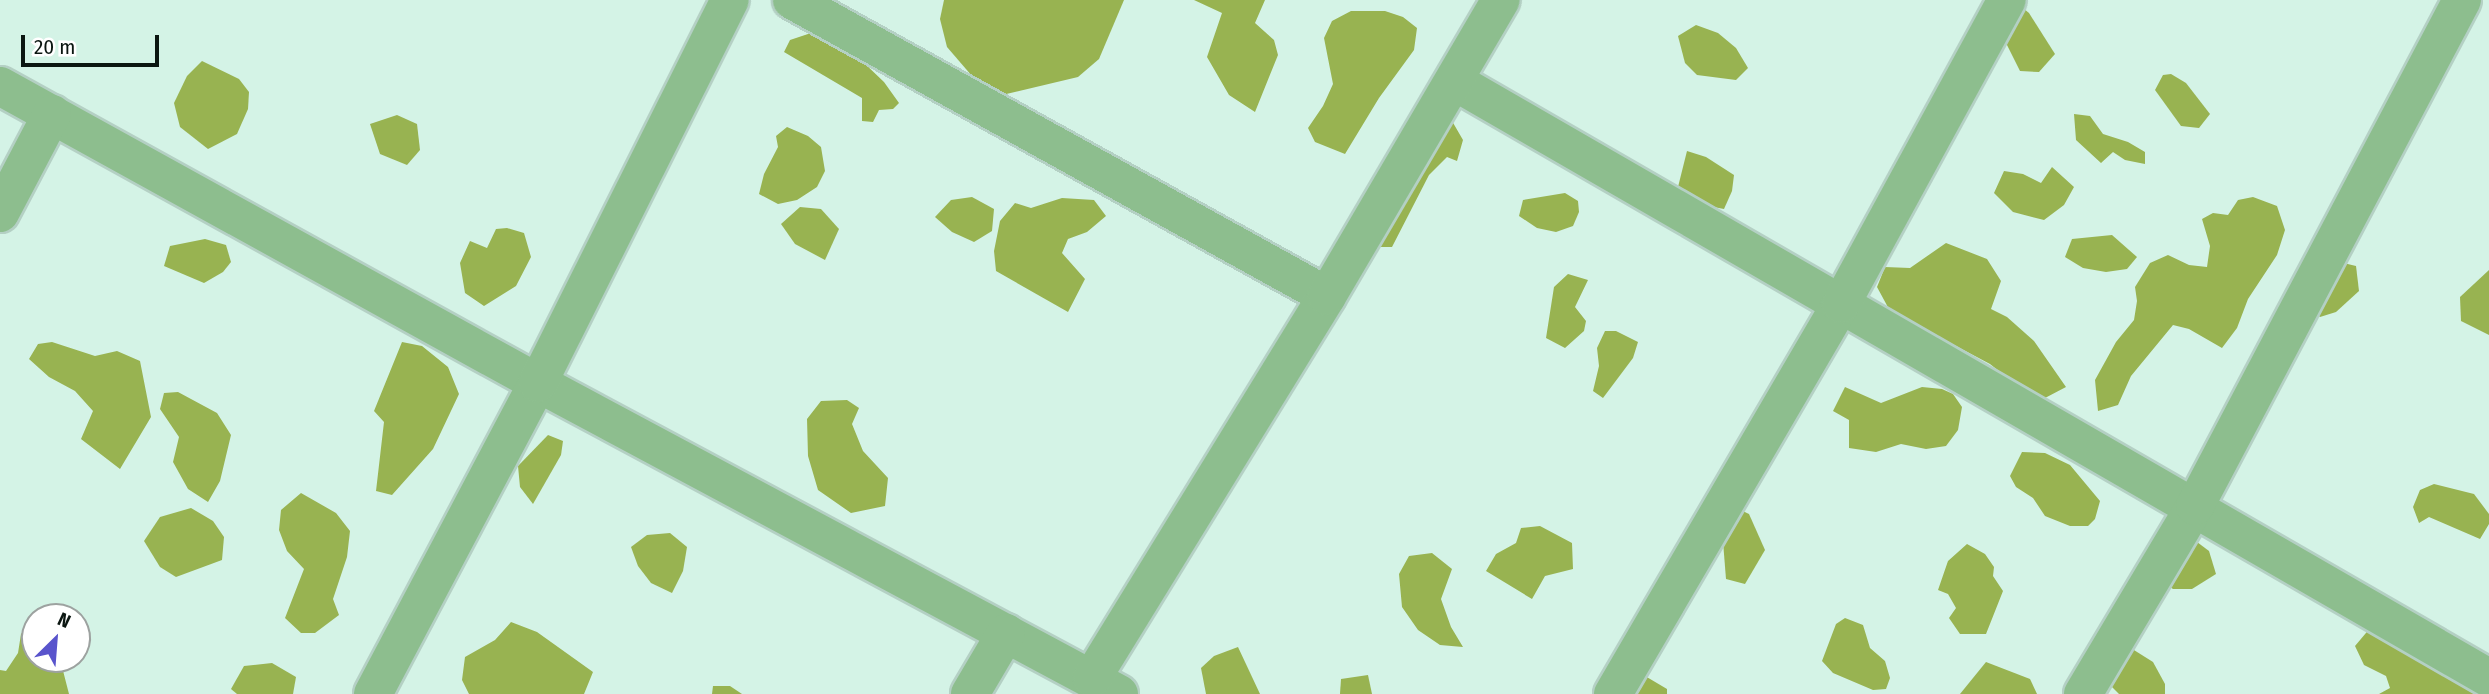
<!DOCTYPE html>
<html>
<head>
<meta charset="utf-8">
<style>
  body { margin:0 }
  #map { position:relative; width:2489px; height:694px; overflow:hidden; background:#d4f3e6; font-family:"Fira Sans Condensed",sans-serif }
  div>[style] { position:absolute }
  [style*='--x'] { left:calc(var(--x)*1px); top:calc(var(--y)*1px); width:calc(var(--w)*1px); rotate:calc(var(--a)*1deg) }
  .forest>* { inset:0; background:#98b351 }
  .roads { filter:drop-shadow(2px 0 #b4d0c4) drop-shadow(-2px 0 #b4d0c4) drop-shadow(0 2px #b4d0c4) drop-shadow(0 -2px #b4d0c4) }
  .minor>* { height:38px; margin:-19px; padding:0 19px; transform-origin:19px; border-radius:19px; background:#8dbe8e }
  span { translate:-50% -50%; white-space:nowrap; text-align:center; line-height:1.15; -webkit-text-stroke:5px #fff; paint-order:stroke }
  .north { position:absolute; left:21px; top:603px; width:70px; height:70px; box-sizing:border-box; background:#fff; border:2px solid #9da2a0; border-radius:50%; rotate:25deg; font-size:19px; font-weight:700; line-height:28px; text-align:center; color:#0b1611 }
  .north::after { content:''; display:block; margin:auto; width:24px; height:32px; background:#5954cc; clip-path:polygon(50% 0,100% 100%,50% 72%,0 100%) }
  .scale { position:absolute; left:21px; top:35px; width:138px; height:32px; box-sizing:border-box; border:4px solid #0b1611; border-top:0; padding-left:9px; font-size:21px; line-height:24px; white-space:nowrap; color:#0b1611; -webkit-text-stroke:5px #fff; paint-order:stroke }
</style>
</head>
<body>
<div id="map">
  <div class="forest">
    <div style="clip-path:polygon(944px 0,1124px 0,1099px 59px,1078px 77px,1002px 95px,978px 83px,947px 47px,940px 19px)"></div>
    <div style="clip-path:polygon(1194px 0,1265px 0,1255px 23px,1274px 40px,1278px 55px,1255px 112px,1229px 95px,1207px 57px,1222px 13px)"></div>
    <div style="clip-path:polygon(2013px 0,2029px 13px,2055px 54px,2039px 72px,2020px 71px,2004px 39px)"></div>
    <div style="clip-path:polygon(1351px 11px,1385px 11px,1403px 17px,1417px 28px,1414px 50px,1379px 98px,1345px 154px,1315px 142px,1308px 128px,1323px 106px,1333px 84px,1324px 38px,1332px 21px)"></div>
    <div style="clip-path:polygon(1696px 25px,1718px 33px,1736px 48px,1748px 68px,1736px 80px,1697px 75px,1685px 63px,1678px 36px)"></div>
    <div style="clip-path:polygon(811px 33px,862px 61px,884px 82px,899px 103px,893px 109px,879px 110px,873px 122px,862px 121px,862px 98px,784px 52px,790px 40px)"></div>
    <div style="clip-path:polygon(202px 61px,239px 79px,249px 92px,248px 109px,237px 134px,208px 149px,180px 127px,174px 103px,187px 76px)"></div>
    <div style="clip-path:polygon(2171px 74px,2186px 83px,2210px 114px,2199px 128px,2181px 126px,2155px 90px,2163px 75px)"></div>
    <div style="clip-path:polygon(1433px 114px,1452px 121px,1463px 140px,1457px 161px,1447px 157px,1429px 175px,1392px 247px,1368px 247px)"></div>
    <div style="clip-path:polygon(2074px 114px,2090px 116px,2103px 134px,2128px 142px,2145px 152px,2145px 164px,2125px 160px,2113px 152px,2101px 163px,2076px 140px)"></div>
    <div style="clip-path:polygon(397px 115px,417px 124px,420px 150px,407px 165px,380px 154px,370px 124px)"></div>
    <div style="clip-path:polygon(787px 127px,808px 136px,821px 147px,825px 171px,817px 187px,797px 200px,778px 204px,759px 194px,764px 174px,778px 147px,776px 136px)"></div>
    <div style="clip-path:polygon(1687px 151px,1706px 157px,1734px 175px,1732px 191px,1724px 209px,1698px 204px,1677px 191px)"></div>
    <div style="clip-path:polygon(2052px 167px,2074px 187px,2064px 205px,2044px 220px,2013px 212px,1994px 193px,2004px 171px,2023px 174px,2041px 183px)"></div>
    <div style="clip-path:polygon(1565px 193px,1578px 201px,1579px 212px,1573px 226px,1556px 232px,1537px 228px,1519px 216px,1523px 200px)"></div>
    <div style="clip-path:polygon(972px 197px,994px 209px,992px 231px,974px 242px,952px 232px,935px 217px,951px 200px)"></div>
    <div style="clip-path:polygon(2253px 197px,2277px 206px,2285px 230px,2277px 255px,2248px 299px,2237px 328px,2222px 348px,2189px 329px,2173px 325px,2131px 376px,2118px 405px,2098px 411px,2095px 380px,2116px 342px,2134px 320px,2137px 301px,2135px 287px,2150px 263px,2168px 255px,2189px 265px,2207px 267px,2210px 246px,2202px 219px,2213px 213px,2228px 215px,2238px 200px)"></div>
    <div style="clip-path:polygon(1062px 198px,1094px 200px,1106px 216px,1087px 232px,1068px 239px,1062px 253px,1085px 279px,1068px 312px,996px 271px,994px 251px,1000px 221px,1015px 203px,1031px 208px)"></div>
    <div style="clip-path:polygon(800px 207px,821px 209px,839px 229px,825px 260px,795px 244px,781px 224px)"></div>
    <div style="clip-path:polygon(507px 228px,524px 233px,531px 257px,516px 286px,484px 306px,465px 293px,460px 263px,470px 241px,487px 248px,496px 229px)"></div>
    <div style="clip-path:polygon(2112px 235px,2137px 257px,2127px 269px,2106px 272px,2083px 268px,2065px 257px,2072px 239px)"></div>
    <div style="clip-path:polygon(205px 239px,226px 245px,231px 262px,223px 272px,204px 283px,164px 266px,170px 246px)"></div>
    <div style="clip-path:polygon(1946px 243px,1987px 259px,2001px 281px,1991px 309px,2007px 317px,2034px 341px,2066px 387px,2045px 398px,2014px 383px,1990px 364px,1890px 311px,1877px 287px,1885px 267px,1910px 268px)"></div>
    <div style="clip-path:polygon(2331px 260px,2356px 266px,2359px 291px,2336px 312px,2320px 317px,2303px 303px)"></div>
    <div style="clip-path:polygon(2489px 270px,2489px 335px,2461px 321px,2460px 297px)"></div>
    <div style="clip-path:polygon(1568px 274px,1588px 280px,1575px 307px,1586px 321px,1584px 331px,1565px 348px,1546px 338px,1554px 287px)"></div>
    <div style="clip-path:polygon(1605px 331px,1616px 331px,1638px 342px,1633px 358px,1603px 398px,1593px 391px,1599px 366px,1597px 348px)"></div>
    <div style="clip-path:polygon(52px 342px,95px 356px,117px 351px,140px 361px,151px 417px,120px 469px,81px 439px,93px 411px,75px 391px,49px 377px,29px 359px,38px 344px)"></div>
    <div style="clip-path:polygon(402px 342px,422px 346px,448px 367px,459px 394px,433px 449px,392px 495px,376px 491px,384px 422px,374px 411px)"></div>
    <div style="clip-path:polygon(1845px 387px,1881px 403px,1922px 387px,1942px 389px,1953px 394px,1962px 407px,1958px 430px,1946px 446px,1926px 449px,1901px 444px,1876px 452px,1849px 448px,1849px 420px,1833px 411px)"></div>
    <div style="clip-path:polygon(178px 392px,217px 413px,231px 435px,220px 481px,208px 502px,188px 489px,173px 462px,179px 437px,160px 409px,164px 393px)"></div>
    <div style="clip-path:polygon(847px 400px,859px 408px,852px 424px,863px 451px,888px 478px,885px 506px,851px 513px,818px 490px,808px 456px,807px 419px,821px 401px)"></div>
    <div style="clip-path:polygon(548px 435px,563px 441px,561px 455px,533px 504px,520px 487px,518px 466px)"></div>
    <div style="clip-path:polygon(2022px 452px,2045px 453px,2070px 465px,2100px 501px,2095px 519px,2088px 526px,2070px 526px,2045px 516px,2033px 498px,2016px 487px,2010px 476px)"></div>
    <div style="clip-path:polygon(2434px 484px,2474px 494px,2489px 514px,2489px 524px,2480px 539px,2429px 517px,2419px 523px,2413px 507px,2420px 490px)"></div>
    <div style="clip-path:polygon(301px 493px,336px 513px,350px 531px,347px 557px,333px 599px,339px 615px,315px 633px,301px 633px,285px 618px,304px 569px,287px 551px,279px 530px,281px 510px)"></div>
    <div style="clip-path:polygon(1728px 504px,1749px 514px,1765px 550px,1745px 584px,1726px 579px,1722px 529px)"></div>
    <div style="clip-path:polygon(191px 508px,213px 521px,224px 537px,222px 560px,176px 577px,160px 567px,144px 541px,160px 517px)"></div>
    <div style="clip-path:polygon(1540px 526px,1572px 543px,1573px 569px,1545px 576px,1532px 599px,1486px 571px,1496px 554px,1516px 543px,1521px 528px)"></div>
    <div style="clip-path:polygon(670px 533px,687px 547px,683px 571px,672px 593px,651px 583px,638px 566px,631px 547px,647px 535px)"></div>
    <div style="clip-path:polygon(2189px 536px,2209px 551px,2216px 574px,2192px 589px,2173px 589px,2159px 580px)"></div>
    <div style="clip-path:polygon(1967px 544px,1985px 554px,1994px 567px,1993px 576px,2003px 591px,1986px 634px,1960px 634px,1949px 618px,1956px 608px,1948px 594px,1938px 590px,1948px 561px)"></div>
    <div style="clip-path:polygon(1432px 553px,1452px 569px,1441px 599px,1451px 627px,1463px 647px,1440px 645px,1418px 630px,1402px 607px,1399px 574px,1409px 556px)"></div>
    <div style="clip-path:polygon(1845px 618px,1863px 625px,1870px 648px,1885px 661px,1890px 678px,1886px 689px,1873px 690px,1833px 673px,1822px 661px,1836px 624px)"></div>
    <div style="clip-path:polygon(35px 619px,35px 659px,60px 659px,69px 694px,0 694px,0 670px,6px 671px,18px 653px,21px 634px)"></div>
    <div style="clip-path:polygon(511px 622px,537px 632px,593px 672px,584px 694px,469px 694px,462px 680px,465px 657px,495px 640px)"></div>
    <div style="clip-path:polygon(2371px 627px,2481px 694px,2379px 694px,2390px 688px,2386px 676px,2364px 665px,2355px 646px)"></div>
    <div style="clip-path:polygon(2118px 640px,2153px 662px,2165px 684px,2165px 694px,2119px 694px,2112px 687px,2098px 664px)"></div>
    <div style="clip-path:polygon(1238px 647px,1260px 694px,1206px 694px,1201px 668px,1214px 656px)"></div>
    <div style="clip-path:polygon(1986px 662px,2030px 679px,2037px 694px,1960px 694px)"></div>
    <div style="clip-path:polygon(272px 663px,296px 677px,293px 694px,237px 694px,231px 689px,244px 666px)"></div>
    <div style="clip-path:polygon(1640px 673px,1667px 689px,1667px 694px,1596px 694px)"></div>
    <div style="clip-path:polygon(1368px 675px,1372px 694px,1340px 694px,1341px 679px)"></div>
    <div style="clip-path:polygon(713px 686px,730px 686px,742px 694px,712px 694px)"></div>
  </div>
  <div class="roads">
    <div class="minor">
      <div style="--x:792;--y:0;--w:611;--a:28.95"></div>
      <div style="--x:1454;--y:81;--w:1195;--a:29.98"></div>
      <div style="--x:0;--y:86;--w:615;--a:28.9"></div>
      <div style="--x:538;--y:383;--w:659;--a:28.16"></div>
      <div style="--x:0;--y:213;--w:112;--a:-62.3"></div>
      <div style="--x:1092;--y:678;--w:448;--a:-58.4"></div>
      <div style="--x:1327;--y:296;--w:343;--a:-59.6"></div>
      <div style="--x:373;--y:694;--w:352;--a:-62.1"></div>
      <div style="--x:538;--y:383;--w:428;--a:-63.4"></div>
      <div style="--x:970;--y:694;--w:71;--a:-59.5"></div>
      <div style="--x:1613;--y:694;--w:452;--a:-59.7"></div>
      <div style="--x:1841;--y:304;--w:346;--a:-61.4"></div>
      <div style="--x:2083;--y:694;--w:219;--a:-59.2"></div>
      <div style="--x:2195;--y:506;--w:572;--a:-62.18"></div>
    </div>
  </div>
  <div class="north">N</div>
  <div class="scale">20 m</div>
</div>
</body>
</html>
